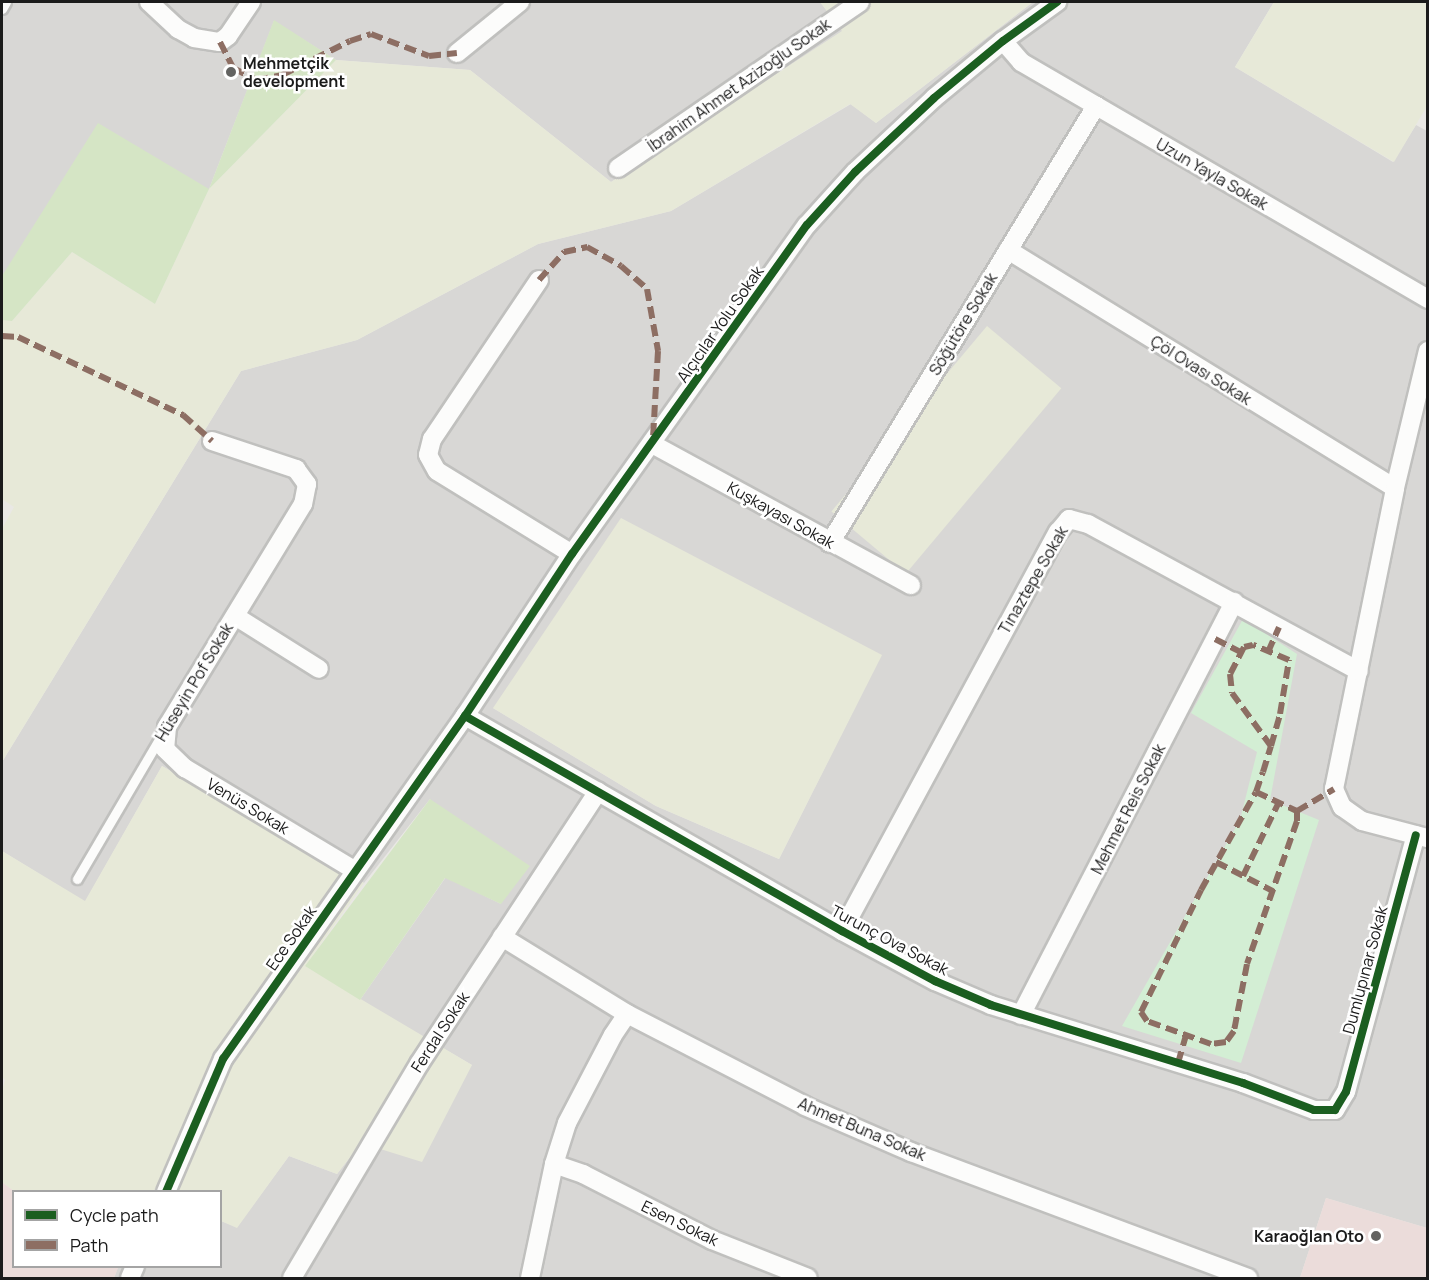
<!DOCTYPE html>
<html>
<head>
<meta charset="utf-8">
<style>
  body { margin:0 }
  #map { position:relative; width:1429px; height:1280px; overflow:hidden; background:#e9e8e4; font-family:Manrope,sans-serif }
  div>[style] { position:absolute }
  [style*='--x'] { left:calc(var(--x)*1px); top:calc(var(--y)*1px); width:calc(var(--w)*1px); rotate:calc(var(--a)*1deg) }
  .residential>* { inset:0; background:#d8d7d5 }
  .commercial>* { inset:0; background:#ebdcda }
  .farmland>* { inset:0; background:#e7e9d8; transform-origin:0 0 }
  .grass>* { inset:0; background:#d5e5c5 }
  .park>* { inset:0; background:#d3eed4 }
  .roads { filter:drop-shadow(2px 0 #c0c0be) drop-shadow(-2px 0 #c0c0be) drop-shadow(0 2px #c0c0be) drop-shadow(0 -2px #c0c0be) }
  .service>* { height:9px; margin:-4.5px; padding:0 4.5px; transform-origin:4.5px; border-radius:4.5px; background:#fcfcfb }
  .minor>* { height:18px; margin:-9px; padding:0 9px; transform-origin:9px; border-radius:9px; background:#fcfcfb }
  .quiet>* { height:6px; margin-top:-3px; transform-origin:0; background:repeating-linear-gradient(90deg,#8d6e63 0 12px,transparent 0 18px) }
  .cycleway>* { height:8px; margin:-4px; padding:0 4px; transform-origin:4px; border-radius:4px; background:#1b5e20 }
  .dots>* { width:16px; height:16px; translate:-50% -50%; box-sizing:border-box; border:3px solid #fff; border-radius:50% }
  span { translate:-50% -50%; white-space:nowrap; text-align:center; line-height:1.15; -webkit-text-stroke:5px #fff; paint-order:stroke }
  .poi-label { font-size:16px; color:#1b1b1b; font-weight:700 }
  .left { translate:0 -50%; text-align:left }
  .right { translate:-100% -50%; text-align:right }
  .street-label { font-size:16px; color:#1b1b1b }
  .frame { position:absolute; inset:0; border:3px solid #1b1b1b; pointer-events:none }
  .legend { position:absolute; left:12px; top:1190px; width:210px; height:78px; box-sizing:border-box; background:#fff; border:2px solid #a4a4a4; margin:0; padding:8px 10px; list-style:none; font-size:18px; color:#1b1b1b }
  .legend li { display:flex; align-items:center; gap:12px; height:30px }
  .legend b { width:30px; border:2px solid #a4a4a4 }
</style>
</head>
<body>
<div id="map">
  <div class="residential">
    <div style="clip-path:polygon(2px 2px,820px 2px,843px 31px,611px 182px,470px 70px,336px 60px,274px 21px,209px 189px,2px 276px)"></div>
    <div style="clip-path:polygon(evenodd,1033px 2px,1274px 2px,1235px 67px,1393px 162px,1416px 125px,1427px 131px,1427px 1228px,1326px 1198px,1300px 1278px,114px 1278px,118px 1267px,220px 1266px,221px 1221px,237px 1227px,289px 1156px,337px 1174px,361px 1143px,472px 1065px,360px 1000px,446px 877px,501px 904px,430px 799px,364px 883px,162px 766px,85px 902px,2px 851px,2px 762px,241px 371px,357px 340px,538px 244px,671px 211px,851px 104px,876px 123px,1033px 2px,881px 655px,779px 859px,656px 806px,493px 708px,881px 655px)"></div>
  </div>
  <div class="commercial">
    <div style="clip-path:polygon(2px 1182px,14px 1191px,14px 1266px,115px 1267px,118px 1268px,114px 1278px,2px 1278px)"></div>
    <div style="clip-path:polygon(1326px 1198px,1427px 1228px,1427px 1278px,1300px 1278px)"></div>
  </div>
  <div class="farmland">
    <div style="clip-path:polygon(820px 2px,1033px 2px,876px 123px,850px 104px,671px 211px,538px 244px,357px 340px,241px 371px,2px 762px,2px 529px,14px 507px,2px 499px,2px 320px,12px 321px,72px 252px,155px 304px,209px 189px,336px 60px,470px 70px,611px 182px,842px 31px)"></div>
    <div style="clip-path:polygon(1274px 2px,1427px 2px,1427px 106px,1394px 162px,1235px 67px)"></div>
    <div style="left:987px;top:326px;width:97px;height:242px;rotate:40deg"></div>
    <div style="clip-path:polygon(621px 518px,882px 655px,779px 859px,656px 806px,493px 708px)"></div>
    <div style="clip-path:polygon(162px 766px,364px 883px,305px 966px,472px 1065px,422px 1162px,361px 1143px,337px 1174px,289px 1156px,237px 1228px,221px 1221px,220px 1192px,14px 1191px,2px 1182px,2px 1090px,5px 1080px,2px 1077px,2px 851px,85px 901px)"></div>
  </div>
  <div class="grass">
    <div style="clip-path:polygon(274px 20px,336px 60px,209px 189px,155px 304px,72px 252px,12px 321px,2px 320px,2px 276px,98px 123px,209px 189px)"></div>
    <div style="clip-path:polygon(430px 799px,530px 866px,501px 904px,445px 878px,360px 1000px,305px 966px)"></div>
  </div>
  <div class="park">
    <div style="clip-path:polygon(1243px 619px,1297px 654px,1270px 800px,1319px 820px,1241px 1063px,1122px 1026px,1240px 820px,1257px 752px,1191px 713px)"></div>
  </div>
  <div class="roads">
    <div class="service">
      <div style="--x:2;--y:9;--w:8;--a:-60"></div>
      <div style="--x:77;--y:879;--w:166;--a:-59.6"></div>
    </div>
    <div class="minor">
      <div style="--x:149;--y:2;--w:40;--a:43"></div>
      <div style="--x:178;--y:29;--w:18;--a:29"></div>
      <div style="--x:194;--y:38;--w:26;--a:9"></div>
      <div style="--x:220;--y:42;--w:10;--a:-37"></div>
      <div style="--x:228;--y:36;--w:41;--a:-55.9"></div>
      <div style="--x:1003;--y:41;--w:28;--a:49"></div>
      <div style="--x:1021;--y:62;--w:471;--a:30.2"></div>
      <div style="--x:457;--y:53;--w:81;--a:-39"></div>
      <div style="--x:618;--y:168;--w:293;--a:-34.4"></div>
      <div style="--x:1008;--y:250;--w:454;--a:31.6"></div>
      <div style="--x:539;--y:280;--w:192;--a:123.9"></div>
      <div style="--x:432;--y:439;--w:16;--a:104"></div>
      <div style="--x:428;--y:455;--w:18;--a:61"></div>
      <div style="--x:437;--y:471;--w:158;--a:31.6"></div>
      <div style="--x:212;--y:441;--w:89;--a:18.4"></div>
      <div style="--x:296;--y:469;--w:19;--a:54"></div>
      <div style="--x:307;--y:484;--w:20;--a:101"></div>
      <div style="--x:303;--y:504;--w:261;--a:121.4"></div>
      <div style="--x:167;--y:727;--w:22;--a:95"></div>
      <div style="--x:165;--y:749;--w:28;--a:44"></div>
      <div style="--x:185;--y:768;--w:197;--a:31.1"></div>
      <div style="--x:652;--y:444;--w:295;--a:28.6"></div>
      <div style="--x:830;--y:543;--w:512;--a:-58.67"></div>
      <div style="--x:235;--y:616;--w:99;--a:32.2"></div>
      <div style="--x:465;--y:716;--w:434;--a:29.7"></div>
      <div style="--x:842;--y:931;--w:106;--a:28.3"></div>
      <div style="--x:935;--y:981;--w:61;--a:23.2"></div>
      <div style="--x:991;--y:1005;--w:264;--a:17.2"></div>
      <div style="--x:1243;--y:1083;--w:76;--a:20.8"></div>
      <div style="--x:1314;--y:1110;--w:21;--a:0"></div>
      <div style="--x:1335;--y:1110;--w:21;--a:-59"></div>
      <div style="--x:1346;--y:1092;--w:266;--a:-74.8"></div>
      <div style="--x:1427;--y:838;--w:67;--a:-165.3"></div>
      <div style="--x:1362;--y:821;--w:24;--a:-145"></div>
      <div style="--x:1342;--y:807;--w:20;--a:-114"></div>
      <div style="--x:1334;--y:789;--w:307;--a:-78.5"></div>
      <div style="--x:1395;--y:488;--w:141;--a:-76.5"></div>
      <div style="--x:842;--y:931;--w:454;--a:-61.6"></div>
      <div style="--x:1058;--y:532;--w:17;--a:-50"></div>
      <div style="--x:1069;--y:519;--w:20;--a:15"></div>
      <div style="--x:1088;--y:524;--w:308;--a:28.5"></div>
      <div style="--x:502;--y:937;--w:147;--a:31.6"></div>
      <div style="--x:627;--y:1014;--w:200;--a:27.3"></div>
      <div style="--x:805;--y:1106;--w:116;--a:23.5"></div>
      <div style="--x:911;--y:1152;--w:360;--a:20.5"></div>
      <div style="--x:1021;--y:1015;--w:465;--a:-62.7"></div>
      <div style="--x:554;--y:1164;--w:31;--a:19"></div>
      <div style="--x:583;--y:1174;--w:145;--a:27.1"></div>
      <div style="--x:712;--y:1240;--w:103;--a:21.6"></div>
      <div style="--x:166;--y:1192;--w:145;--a:-66.8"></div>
      <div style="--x:223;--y:1059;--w:420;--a:-54.8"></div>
      <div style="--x:465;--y:716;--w:194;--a:-56.6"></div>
      <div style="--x:572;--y:554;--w:404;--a:-54.5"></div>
      <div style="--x:807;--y:225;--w:72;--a:-47.8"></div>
      <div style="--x:855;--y:172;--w:108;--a:-43.1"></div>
      <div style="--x:934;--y:98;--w:89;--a:-39.6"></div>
      <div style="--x:1003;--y:41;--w:67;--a:-35.8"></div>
      <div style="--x:130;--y:1278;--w:13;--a:-67"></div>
      <div style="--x:292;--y:1278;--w:249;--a:-59.3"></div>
      <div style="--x:419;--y:1064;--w:326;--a:-56.7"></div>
      <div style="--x:530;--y:1278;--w:116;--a:-78.1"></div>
      <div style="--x:554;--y:1164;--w:43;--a:-72.4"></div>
      <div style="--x:567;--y:1123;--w:99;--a:-62.4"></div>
      <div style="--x:613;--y:1035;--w:25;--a:-56"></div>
    </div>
  </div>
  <div class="quiet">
    <div style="--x:220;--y:42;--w:29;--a:63"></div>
    <div style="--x:233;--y:68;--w:27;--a:27"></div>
    <div style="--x:257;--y:80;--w:25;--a:-11"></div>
    <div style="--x:282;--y:75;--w:76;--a:-26.6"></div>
    <div style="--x:350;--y:41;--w:22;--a:-18"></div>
    <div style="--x:371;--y:34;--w:62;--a:20.8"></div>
    <div style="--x:429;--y:56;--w:28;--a:-6"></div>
    <div style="--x:539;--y:280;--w:38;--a:-48"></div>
    <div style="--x:564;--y:252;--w:24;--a:-12"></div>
    <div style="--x:587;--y:247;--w:39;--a:29"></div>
    <div style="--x:621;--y:266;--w:35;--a:41"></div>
    <div style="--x:647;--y:289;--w:63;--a:79.9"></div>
    <div style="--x:658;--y:351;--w:87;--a:93.3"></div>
    <div style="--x:2;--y:336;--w:16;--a:4"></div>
    <div style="--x:18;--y:337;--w:183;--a:25.3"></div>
    <div style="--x:183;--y:415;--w:39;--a:42"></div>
    <div style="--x:1215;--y:639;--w:29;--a:27"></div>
    <div style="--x:1268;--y:652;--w:27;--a:-66"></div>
    <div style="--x:1256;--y:792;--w:45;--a:24.9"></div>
    <div style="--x:1297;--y:811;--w:10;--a:90"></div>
    <div style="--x:1297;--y:821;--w:151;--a:109.3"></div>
    <div style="--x:1247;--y:964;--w:68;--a:101"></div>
    <div style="--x:1234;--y:1031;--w:14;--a:126"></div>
    <div style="--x:1226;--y:1042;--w:15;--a:172"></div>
    <div style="--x:1211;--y:1044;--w:68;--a:-160.2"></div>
    <div style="--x:1147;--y:1021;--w:11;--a:-124"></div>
    <div style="--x:1141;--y:1012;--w:136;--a:-63.8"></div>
    <div style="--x:1201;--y:890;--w:112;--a:-60.7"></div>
    <div style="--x:1256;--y:792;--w:21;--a:-71"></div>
    <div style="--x:1263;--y:772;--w:27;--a:-73"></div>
    <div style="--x:1271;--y:746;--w:33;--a:-74"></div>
    <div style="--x:1280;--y:714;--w:55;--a:-80.5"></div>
    <div style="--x:1289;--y:660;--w:39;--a:-157"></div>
    <div style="--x:1253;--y:645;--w:9;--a:167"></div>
    <div style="--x:1244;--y:647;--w:30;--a:117"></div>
    <div style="--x:1230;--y:674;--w:19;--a:84"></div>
    <div style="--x:1232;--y:693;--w:66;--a:53.7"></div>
    <div style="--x:1297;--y:811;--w:43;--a:-30.7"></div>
    <div style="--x:1216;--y:862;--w:64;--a:27"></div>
    <div style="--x:1243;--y:876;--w:82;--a:-64.1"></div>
    <div style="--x:1178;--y:1063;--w:29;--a:-74"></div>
  </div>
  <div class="cycleway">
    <div style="--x:465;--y:716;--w:434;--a:29.7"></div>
    <div style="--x:842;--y:931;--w:106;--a:28.3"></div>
    <div style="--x:935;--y:981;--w:61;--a:23.2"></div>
    <div style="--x:991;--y:1005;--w:264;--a:17.2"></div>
    <div style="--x:1243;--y:1083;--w:76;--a:20.8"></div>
    <div style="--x:1314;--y:1110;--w:21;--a:0"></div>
    <div style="--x:1335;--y:1110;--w:21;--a:-59"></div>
    <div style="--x:1346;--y:1092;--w:266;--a:-74.8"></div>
    <div style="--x:166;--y:1192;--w:145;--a:-66.8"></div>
    <div style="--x:223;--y:1059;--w:420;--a:-54.8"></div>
    <div style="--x:465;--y:716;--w:194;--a:-56.6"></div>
    <div style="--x:572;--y:554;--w:404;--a:-54.5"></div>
    <div style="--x:807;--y:225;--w:72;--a:-47.8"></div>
    <div style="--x:855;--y:172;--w:108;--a:-43.1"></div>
    <div style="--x:934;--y:98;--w:89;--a:-39.6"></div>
    <div style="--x:1003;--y:41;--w:67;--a:-35.8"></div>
  </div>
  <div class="dots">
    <div style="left:231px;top:72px;background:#636361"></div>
    <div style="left:1376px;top:1236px;background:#636361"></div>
  </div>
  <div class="poi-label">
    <span class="left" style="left:243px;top:72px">Mehmetçik<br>development</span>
    <span class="right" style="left:1364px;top:1236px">Karaoğlan Oto</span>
  </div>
  <div class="street-label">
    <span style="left:739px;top:85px;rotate:-35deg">İbrahim Ahmet Azizoğlu Sokak</span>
    <span style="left:1212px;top:174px;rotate:30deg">Uzun Yayla Sokak</span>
    <span style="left:720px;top:324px;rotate:-55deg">Alçıcılar Yolu Sokak</span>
    <span style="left:963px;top:324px;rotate:-59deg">Söğütöre Sokak</span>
    <span style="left:1201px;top:370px;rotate:32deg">Çöl Ovası Sokak</span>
    <span style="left:781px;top:515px;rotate:29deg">Kuşkayası Sokak</span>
    <span style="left:1033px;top:580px;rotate:-60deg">Tınaztepe Sokak</span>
    <span style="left:194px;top:682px;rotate:-59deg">Hüseyin Pof Sokak</span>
    <span style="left:248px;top:806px;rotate:31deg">Venüs Sokak</span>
    <span style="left:1128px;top:809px;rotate:-63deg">Mehmet Reis Sokak</span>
    <span style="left:291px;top:938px;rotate:-55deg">Ece Sokak</span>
    <span style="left:890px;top:940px;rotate:28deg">Turunç Ova Sokak</span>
    <span style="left:1365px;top:970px;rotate:-75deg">Dumlupınar Sokak</span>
    <span style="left:440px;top:1032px;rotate:-57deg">Ferdal Sokak</span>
    <span style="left:862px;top:1129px;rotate:23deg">Ahmet Buna Sokak</span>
    <span style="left:680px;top:1223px;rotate:26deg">Esen Sokak</span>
  </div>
  <div class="frame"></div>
  <ul class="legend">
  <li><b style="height:8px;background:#1b5e20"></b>Cycle path</li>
  <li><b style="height:8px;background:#8d6e63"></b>Path</li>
  </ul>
</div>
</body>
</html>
